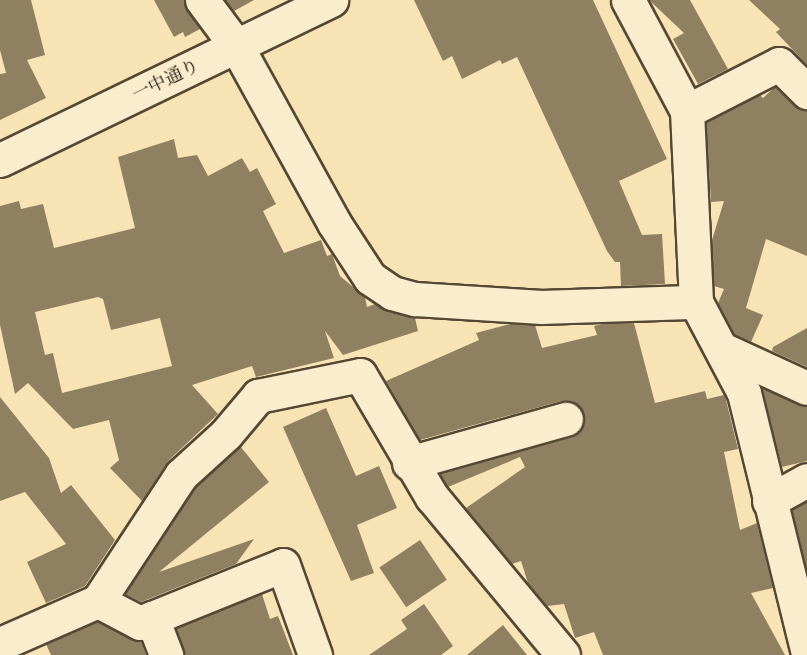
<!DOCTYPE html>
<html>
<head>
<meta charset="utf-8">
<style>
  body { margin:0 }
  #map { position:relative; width:807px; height:655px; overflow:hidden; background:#f8e3b4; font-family:"IM FELL DW Pica","Noto Serif JP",serif }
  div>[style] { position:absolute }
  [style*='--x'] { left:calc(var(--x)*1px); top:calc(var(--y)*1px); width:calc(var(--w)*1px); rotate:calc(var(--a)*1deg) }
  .building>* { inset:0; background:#8f8062; transform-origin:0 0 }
  .roads { filter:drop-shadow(2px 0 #544834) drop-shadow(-2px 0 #544834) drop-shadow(0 2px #544834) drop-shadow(0 -2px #544834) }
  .minor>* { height:33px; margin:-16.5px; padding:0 16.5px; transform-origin:16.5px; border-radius:16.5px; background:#faedce }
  span { translate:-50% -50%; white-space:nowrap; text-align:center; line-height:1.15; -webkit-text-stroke:4.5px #faedce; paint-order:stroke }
  .street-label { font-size:18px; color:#1d150a }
</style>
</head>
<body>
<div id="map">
  <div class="building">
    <div style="clip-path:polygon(0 0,31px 0,45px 55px,27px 60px,46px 98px,0 120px,0 74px,6px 73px,0 50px)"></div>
    <div style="clip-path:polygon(154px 0,184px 0,200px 29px,185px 37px,183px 32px,174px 37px)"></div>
    <div style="clip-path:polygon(225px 0,254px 0,234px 11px)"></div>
    <div style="clip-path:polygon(414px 0,593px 0,667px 159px,619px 181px,642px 235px,662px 234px,665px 284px,621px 286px,620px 262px,615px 262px,607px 251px,517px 57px,502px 64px,500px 60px,462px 79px,452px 56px,443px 61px)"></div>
    <div style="clip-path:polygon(649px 0,690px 0,728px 69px,698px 84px,673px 39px,684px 33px)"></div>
    <div style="clip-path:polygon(749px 0,807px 0,807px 65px,776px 32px,780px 29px)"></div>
    <div style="clip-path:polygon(775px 87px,794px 106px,807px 110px,807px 256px,766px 239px,746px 308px,763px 315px,751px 342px,734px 334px,718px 303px,724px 289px,714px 286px,712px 240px,724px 201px,711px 202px,706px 122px,760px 95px,763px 98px)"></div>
    <div style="clip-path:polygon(evenodd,174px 139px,178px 158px,197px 155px,208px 176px,242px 158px,250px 172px,257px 168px,276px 204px,263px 211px,284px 253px,321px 240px,327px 256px,332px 254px,340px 276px,365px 297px,367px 307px,375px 304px,415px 318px,418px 331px,343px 355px,325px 331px,334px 358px,256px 377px,252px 366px,192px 385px,218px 414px,168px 461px,142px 501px,110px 468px,119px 460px,109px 420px,73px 429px,28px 383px,15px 394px,0 325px,0 206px,19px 201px,21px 209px,43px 204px,54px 248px,135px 228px,118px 157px,174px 139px,98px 297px,103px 299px,111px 330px,160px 318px,172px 366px,62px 393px,53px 353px,45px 355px,35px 312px,98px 297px)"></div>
    <div style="clip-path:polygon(634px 323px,655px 403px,705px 391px,707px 399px,724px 395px,726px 400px,738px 449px,724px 452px,740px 530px,757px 523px,773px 588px,751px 593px,785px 655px,603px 655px,594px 632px,575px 638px,564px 604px,547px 606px,528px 583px,521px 561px,512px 564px,466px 508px,525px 467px,520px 457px,448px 487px,440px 474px,572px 437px,584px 424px,579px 406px,561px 401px,420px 440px,386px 381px,479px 340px,476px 333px,510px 324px,535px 325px,542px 348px,597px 335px,594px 326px,602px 324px)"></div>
    <div style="clip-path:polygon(807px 328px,807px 367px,772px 351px,773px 347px)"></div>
    <div style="clip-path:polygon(762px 388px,807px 406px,807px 461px,782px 467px)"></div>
    <div style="clip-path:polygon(0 397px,49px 458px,61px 493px,71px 485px,115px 540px,85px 586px,46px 603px,27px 562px,66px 544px,25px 492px,0 501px)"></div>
    <div style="clip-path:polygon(326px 408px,356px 476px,379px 466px,397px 508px,357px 525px,374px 573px,351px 581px,283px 427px)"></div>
    <div style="clip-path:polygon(240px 446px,269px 482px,159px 572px,254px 539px,236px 564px,141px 602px,125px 594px,195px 487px)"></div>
    <div style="clip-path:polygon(807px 502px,807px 571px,792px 510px)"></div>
    <div style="left:420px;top:540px;width:48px;height:49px;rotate:56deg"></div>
    <div style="clip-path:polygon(262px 594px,270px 619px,278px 616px,293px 655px,184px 655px,176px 628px)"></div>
    <div style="clip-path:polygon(424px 604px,453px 646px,441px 655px,369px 655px,407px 629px,401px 620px)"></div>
    <div style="clip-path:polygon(97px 622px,141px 641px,146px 655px,51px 655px,46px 644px)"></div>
    <div style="clip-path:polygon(503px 625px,527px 655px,467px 655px)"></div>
  </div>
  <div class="roads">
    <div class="minor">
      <div style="--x:202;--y:0;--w:59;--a:53.3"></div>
      <div style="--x:237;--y:47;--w:201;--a:61.1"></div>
      <div style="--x:334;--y:223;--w:66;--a:56.8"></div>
      <div style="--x:370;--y:278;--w:27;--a:34"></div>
      <div style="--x:392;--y:293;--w:24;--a:15"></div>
      <div style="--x:415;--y:299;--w:127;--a:3.6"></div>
      <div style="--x:542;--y:307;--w:154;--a:-1.9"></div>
      <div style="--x:628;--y:0;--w:126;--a:62"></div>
      <div style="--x:687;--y:111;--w:191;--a:87.3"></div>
      <div style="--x:696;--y:302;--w:103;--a:62.2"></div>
      <div style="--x:744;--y:393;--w:264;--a:76.2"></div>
      <div style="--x:687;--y:111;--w:103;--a:-27.1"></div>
      <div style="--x:779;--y:64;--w:40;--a:45"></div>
      <div style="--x:0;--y:160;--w:368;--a:-25.8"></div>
      <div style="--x:724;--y:350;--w:91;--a:24.6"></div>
      <div style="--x:409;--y:463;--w:163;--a:-15.7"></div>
      <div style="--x:769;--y:501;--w:43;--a:-28.9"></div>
      <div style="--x:98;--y:601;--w:47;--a:27.6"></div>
      <div style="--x:140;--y:623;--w:13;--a:-23"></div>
      <div style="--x:152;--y:618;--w:40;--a:69"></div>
      <div style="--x:152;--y:618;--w:141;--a:-22"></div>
      <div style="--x:283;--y:565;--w:96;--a:70.4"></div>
      <div style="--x:0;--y:644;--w:107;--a:-23.7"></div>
      <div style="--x:98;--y:601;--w:151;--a:-56.6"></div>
      <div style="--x:181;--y:475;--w:61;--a:-42.3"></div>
      <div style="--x:226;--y:434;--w:50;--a:-49.9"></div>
      <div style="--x:258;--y:396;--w:104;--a:-11.6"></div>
      <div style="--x:360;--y:375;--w:142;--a:59.5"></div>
      <div style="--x:432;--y:497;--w:205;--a:50.3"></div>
    </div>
  </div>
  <div class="street-label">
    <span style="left:166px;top:81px;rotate:-26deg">一中通り</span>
  </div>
</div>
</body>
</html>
